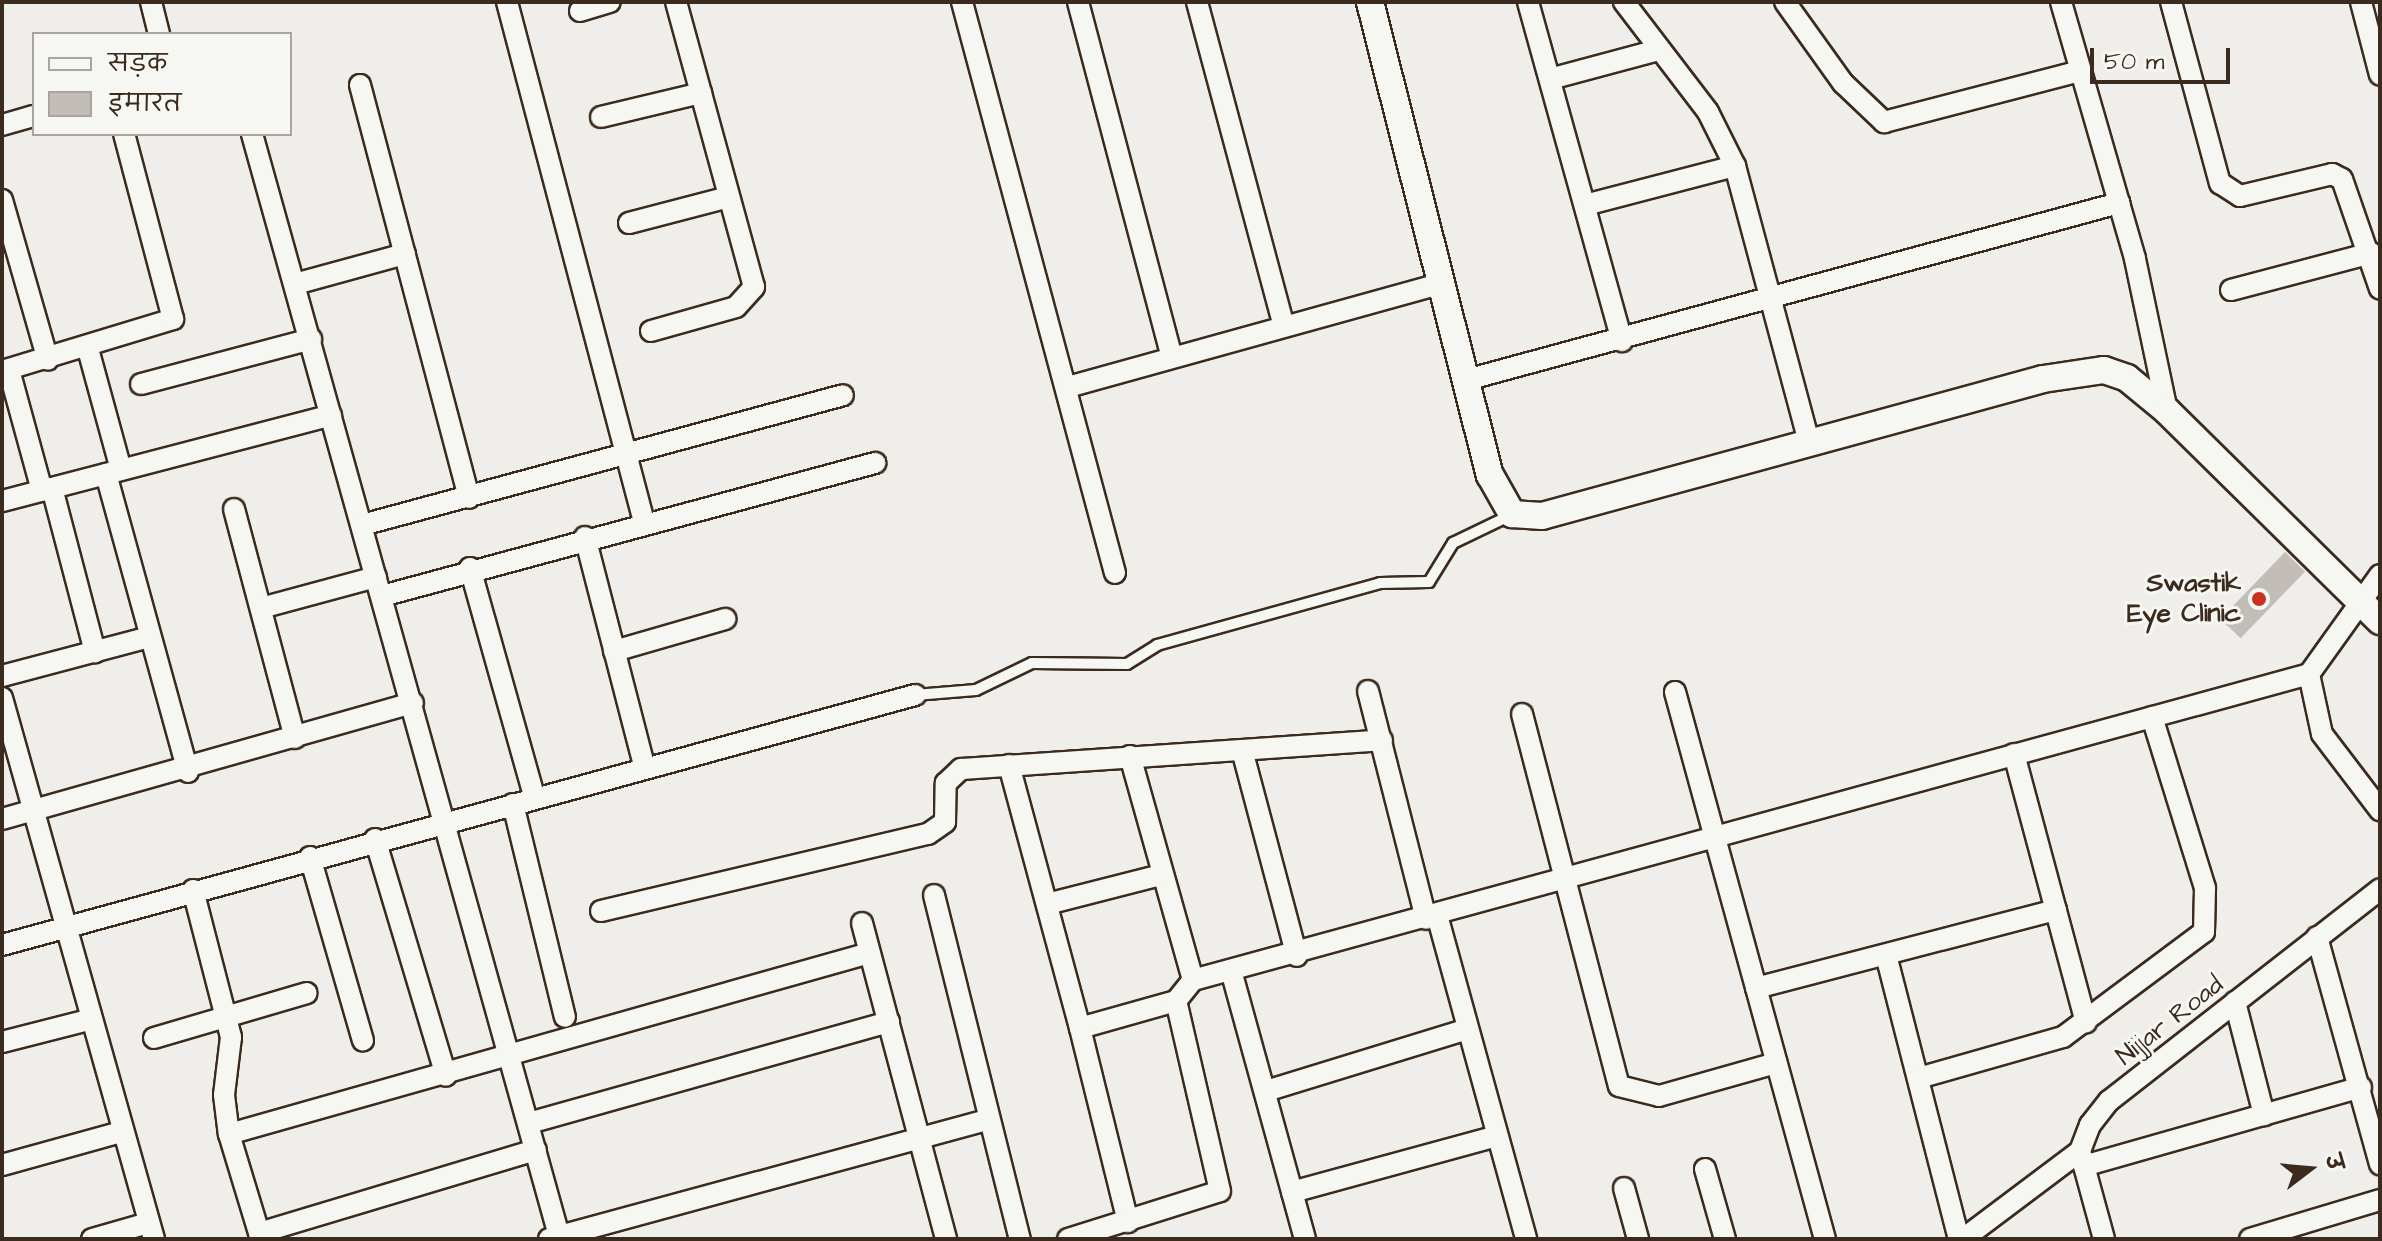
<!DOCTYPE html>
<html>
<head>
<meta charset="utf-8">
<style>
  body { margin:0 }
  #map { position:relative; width:2382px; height:1241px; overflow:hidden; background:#efeeea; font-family:"Architects Daughter","Playpen Sans Deva",sans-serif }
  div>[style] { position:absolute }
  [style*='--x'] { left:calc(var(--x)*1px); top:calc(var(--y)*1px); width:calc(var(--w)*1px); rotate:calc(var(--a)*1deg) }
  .building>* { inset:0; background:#c2bdb7; transform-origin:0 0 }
  .roads { filter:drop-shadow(2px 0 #3b2a1e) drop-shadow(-2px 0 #3b2a1e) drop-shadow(0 2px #3b2a1e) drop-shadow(0 -2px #3b2a1e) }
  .lane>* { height:10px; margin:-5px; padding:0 5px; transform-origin:5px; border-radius:5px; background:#f6f6f2 }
  .street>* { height:20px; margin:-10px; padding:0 10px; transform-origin:10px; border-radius:10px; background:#f6f6f2 }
  .secondary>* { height:26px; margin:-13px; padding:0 13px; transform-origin:13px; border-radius:13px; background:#f6f6f2 }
  .dots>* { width:22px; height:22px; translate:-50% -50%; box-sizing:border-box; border:4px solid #f6f6f2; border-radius:50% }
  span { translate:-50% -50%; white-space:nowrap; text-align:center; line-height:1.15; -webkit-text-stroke:6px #f6f6f2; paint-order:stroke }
  .poi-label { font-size:26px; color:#3b2a1e; font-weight:700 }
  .right { translate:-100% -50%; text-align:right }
  .street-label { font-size:26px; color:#3b2a1e }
  .frame { position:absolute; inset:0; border:4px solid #3b2a1e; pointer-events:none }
  .legend { position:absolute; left:32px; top:32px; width:260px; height:104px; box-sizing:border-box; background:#f6f6f2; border:2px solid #aba49d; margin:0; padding:10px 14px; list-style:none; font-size:24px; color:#3b2a1e }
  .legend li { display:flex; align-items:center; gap:16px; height:40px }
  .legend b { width:40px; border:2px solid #aba49d }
  .north { position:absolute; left:2270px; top:1129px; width:80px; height:80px; -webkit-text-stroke:6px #f6f6f2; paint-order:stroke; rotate:74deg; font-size:22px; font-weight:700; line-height:32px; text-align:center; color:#3b2a1e }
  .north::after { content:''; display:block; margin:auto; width:28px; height:36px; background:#3b2a1e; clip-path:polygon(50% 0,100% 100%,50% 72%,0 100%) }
  .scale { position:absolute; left:2090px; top:48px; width:140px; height:36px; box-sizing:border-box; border:4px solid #3b2a1e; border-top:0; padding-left:10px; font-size:24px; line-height:28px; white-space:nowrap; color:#3b2a1e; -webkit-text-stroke:6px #f6f6f2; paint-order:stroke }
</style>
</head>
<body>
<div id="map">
  <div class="building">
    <div style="left:2285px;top:552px;width:28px;height:93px;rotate:44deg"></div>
  </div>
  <div class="roads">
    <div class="lane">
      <div style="--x:915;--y:695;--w:61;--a:-4.7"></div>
      <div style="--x:976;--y:690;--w:62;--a:-25.7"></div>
      <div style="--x:1032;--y:663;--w:95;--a:0.6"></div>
      <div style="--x:1127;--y:664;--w:36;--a:-32"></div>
      <div style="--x:1157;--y:645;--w:231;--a:-15.5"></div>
      <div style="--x:1380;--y:583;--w:49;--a:-1.2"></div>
      <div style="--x:1429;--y:582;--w:46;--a:-58.4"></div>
      <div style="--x:1453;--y:543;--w:64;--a:-25.8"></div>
    </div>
    <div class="street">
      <div style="--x:151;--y:2;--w:33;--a:76"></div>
      <div style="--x:507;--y:2;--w:538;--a:75.24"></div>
      <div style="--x:962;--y:2;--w:591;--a:75"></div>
      <div style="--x:1078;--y:2;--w:367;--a:75.2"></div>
      <div style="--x:1197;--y:2;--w:335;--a:75"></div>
      <div style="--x:1528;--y:2;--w:352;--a:74.5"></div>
      <div style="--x:1624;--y:2;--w:138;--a:52.6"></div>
      <div style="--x:1708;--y:112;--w:60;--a:63.4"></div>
      <div style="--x:1735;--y:166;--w:287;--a:75"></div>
      <div style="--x:1785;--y:2;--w:100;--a:54.4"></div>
      <div style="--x:1843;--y:83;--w:57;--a:43.6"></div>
      <div style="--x:1884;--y:122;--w:203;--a:-14.6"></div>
      <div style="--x:2061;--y:2;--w:267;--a:73.9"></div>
      <div style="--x:2135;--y:259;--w:155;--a:78.1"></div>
      <div style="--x:2171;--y:2;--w:188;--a:74.9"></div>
      <div style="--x:2220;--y:183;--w:24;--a:33"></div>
      <div style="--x:2240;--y:196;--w:95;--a:-13.4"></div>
      <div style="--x:2332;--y:174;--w:11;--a:27"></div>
      <div style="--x:2342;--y:179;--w:116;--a:70.9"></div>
      <div style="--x:2361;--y:2;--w:75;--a:75.4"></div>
      <div style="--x:580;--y:11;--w:31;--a:-17"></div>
      <div style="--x:1550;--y:79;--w:112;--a:-15"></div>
      <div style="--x:360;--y:85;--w:427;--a:75.2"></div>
      <div style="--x:601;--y:117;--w:103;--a:-13.5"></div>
      <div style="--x:2;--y:125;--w:33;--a:-16"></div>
      <div style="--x:252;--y:134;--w:1147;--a:74.43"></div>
      <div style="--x:2;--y:200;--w:166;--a:74"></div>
      <div style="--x:1589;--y:204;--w:151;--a:-14.6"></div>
      <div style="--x:629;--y:223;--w:103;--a:-14.6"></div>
      <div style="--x:295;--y:284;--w:114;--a:-15.3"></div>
      <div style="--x:2231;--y:290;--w:145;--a:-14.8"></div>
      <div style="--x:651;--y:331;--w:88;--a:-15.8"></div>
      <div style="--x:736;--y:307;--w:27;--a:-48"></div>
      <div style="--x:754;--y:287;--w:295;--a:-105.3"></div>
      <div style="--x:88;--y:349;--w:125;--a:74.7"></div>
      <div style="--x:9;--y:370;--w:125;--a:74.7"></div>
      <div style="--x:2;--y:371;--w:179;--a:-16.9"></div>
      <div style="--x:173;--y:319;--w:191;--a:-104.8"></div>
      <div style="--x:1466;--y:380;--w:677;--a:-15.17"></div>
      <div style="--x:141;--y:384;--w:176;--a:-14.8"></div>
      <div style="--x:1068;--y:387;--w:389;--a:-15.5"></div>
      <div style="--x:106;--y:474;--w:309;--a:74.6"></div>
      <div style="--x:52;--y:488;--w:170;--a:75.3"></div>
      <div style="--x:2;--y:501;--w:340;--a:-14.6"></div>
      <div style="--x:234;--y:509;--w:237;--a:75.1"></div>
      <div style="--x:362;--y:525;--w:498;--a:-15.1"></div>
      <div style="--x:585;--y:537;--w:236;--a:75.5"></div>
      <div style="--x:470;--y:568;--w:237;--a:74.3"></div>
      <div style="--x:2380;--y:575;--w:122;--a:125.6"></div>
      <div style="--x:2309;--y:674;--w:61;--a:77.8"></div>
      <div style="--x:2322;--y:734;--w:96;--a:52.7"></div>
      <div style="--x:382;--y:596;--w:511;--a:-15.1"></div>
      <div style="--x:261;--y:608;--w:119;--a:-15.1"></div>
      <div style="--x:614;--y:651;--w:116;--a:-16.1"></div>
      <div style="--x:2;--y:676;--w:153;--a:-14.8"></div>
      <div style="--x:1368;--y:691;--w:235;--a:75.7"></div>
      <div style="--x:1675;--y:692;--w:567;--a:74.67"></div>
      <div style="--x:2;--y:698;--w:562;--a:74.31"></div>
      <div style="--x:1522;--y:714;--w:384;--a:75.4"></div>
      <div style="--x:1619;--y:1086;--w:41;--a:14"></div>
      <div style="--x:1659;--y:1096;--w:122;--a:-15.8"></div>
      <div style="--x:1242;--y:750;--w:213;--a:75.1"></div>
      <div style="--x:2014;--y:754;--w:278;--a:75"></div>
      <div style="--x:1130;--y:756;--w:233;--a:74.3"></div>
      <div style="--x:1009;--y:765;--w:272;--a:74.9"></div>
      <div style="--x:1080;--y:1028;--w:100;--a:-15.7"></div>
      <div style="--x:1176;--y:1001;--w:27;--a:-51"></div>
      <div style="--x:513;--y:804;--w:219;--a:76.3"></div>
      <div style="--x:2;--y:819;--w:427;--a:-15.8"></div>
      <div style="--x:375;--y:839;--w:247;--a:73.3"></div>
      <div style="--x:310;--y:857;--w:191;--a:73.9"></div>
      <div style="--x:193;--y:890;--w:152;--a:75.5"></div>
      <div style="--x:231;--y:1037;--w:58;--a:96.9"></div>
      <div style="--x:224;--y:1095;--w:39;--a:83"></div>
      <div style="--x:229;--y:1134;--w:110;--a:73.1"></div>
      <div style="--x:934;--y:895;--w:355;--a:76"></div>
      <div style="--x:1047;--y:904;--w:118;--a:-14.3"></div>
      <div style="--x:601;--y:911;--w:336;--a:-13.3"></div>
      <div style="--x:928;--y:834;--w:21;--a:-35"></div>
      <div style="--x:945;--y:822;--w:39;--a:-89"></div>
      <div style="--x:946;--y:783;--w:21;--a:-43"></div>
      <div style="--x:961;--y:769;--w:422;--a:-3.9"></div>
      <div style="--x:1437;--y:915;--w:336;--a:74.6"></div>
      <div style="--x:862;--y:923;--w:327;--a:75.1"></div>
      <div style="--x:2317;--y:937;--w:236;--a:74.5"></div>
      <div style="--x:2;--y:945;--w:947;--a:-15.31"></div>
      <div style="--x:1886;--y:955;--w:293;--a:75.6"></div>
      <div style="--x:1232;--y:974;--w:275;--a:74.6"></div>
      <div style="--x:1193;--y:980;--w:1157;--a:-15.33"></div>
      <div style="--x:1756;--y:988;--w:310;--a:-14.6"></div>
      <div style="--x:2235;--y:1002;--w:117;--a:75.6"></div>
      <div style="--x:1080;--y:1028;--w:200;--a:76.1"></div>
      <div style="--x:154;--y:1038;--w:159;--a:-16.4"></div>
      <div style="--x:2;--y:1042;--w:89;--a:-14.3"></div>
      <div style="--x:1919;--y:1078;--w:150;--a:-15.9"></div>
      <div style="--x:2063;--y:1037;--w:176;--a:-36.7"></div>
      <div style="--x:2204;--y:932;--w:44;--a:-88.7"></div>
      <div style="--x:2205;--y:888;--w:179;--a:-107.2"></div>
      <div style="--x:1266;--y:1091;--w:211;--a:-17.1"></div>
      <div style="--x:529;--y:1123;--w:374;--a:-15.7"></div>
      <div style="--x:229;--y:1134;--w:665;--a:-15.79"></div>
      <div style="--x:2;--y:1165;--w:123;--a:-15.5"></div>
      <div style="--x:2084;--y:1166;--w:288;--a:-15.9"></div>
      <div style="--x:1705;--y:1169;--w:73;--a:74.1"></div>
      <div style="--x:1624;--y:1188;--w:53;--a:74.6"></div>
      <div style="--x:1292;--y:1192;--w:213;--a:-15.3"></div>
      <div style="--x:259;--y:1233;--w:289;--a:-16.7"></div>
      <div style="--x:92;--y:1239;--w:58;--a:-15.9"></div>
      <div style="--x:549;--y:1239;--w:455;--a:-15.2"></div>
      <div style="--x:1068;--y:1239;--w:159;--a:-17.5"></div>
      <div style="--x:1220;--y:1191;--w:195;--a:-103"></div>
      <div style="--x:1963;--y:1239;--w:146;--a:-36.9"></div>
      <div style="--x:2104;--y:1239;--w:91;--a:-105.3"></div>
      <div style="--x:2080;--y:1151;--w:28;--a:-69"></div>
      <div style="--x:2090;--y:1125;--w:31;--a:-52"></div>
      <div style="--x:2109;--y:1101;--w:344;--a:-38"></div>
      <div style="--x:2250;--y:1239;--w:136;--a:-16.7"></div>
    </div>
    <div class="secondary">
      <div style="--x:1370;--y:2;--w:488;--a:75.8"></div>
      <div style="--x:1490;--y:475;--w:45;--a:60.6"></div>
      <div style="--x:1512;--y:514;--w:30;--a:4"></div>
      <div style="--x:1542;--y:516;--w:519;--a:-15.29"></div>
      <div style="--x:2043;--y:379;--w:62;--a:-8.4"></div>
      <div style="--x:2104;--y:370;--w:24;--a:19"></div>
      <div style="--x:2127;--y:378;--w:52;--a:39.5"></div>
      <div style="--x:2167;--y:411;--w:299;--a:44.6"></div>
    </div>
  </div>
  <div class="dots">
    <div style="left:2259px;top:599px;background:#c8321e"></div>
  </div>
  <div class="poi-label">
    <span class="right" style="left:2241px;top:599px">Swastik<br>Eye Clinic</span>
  </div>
  <div class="street-label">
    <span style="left:2170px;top:1021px;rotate:-38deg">Nijjar Road</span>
  </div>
  <div class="frame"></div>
  <ul class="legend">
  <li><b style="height:10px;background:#f6f6f2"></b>सड़क</li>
  <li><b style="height:22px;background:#c2bdb7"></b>इमारत</li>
  </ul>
  <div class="north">उ</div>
  <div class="scale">50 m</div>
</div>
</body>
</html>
